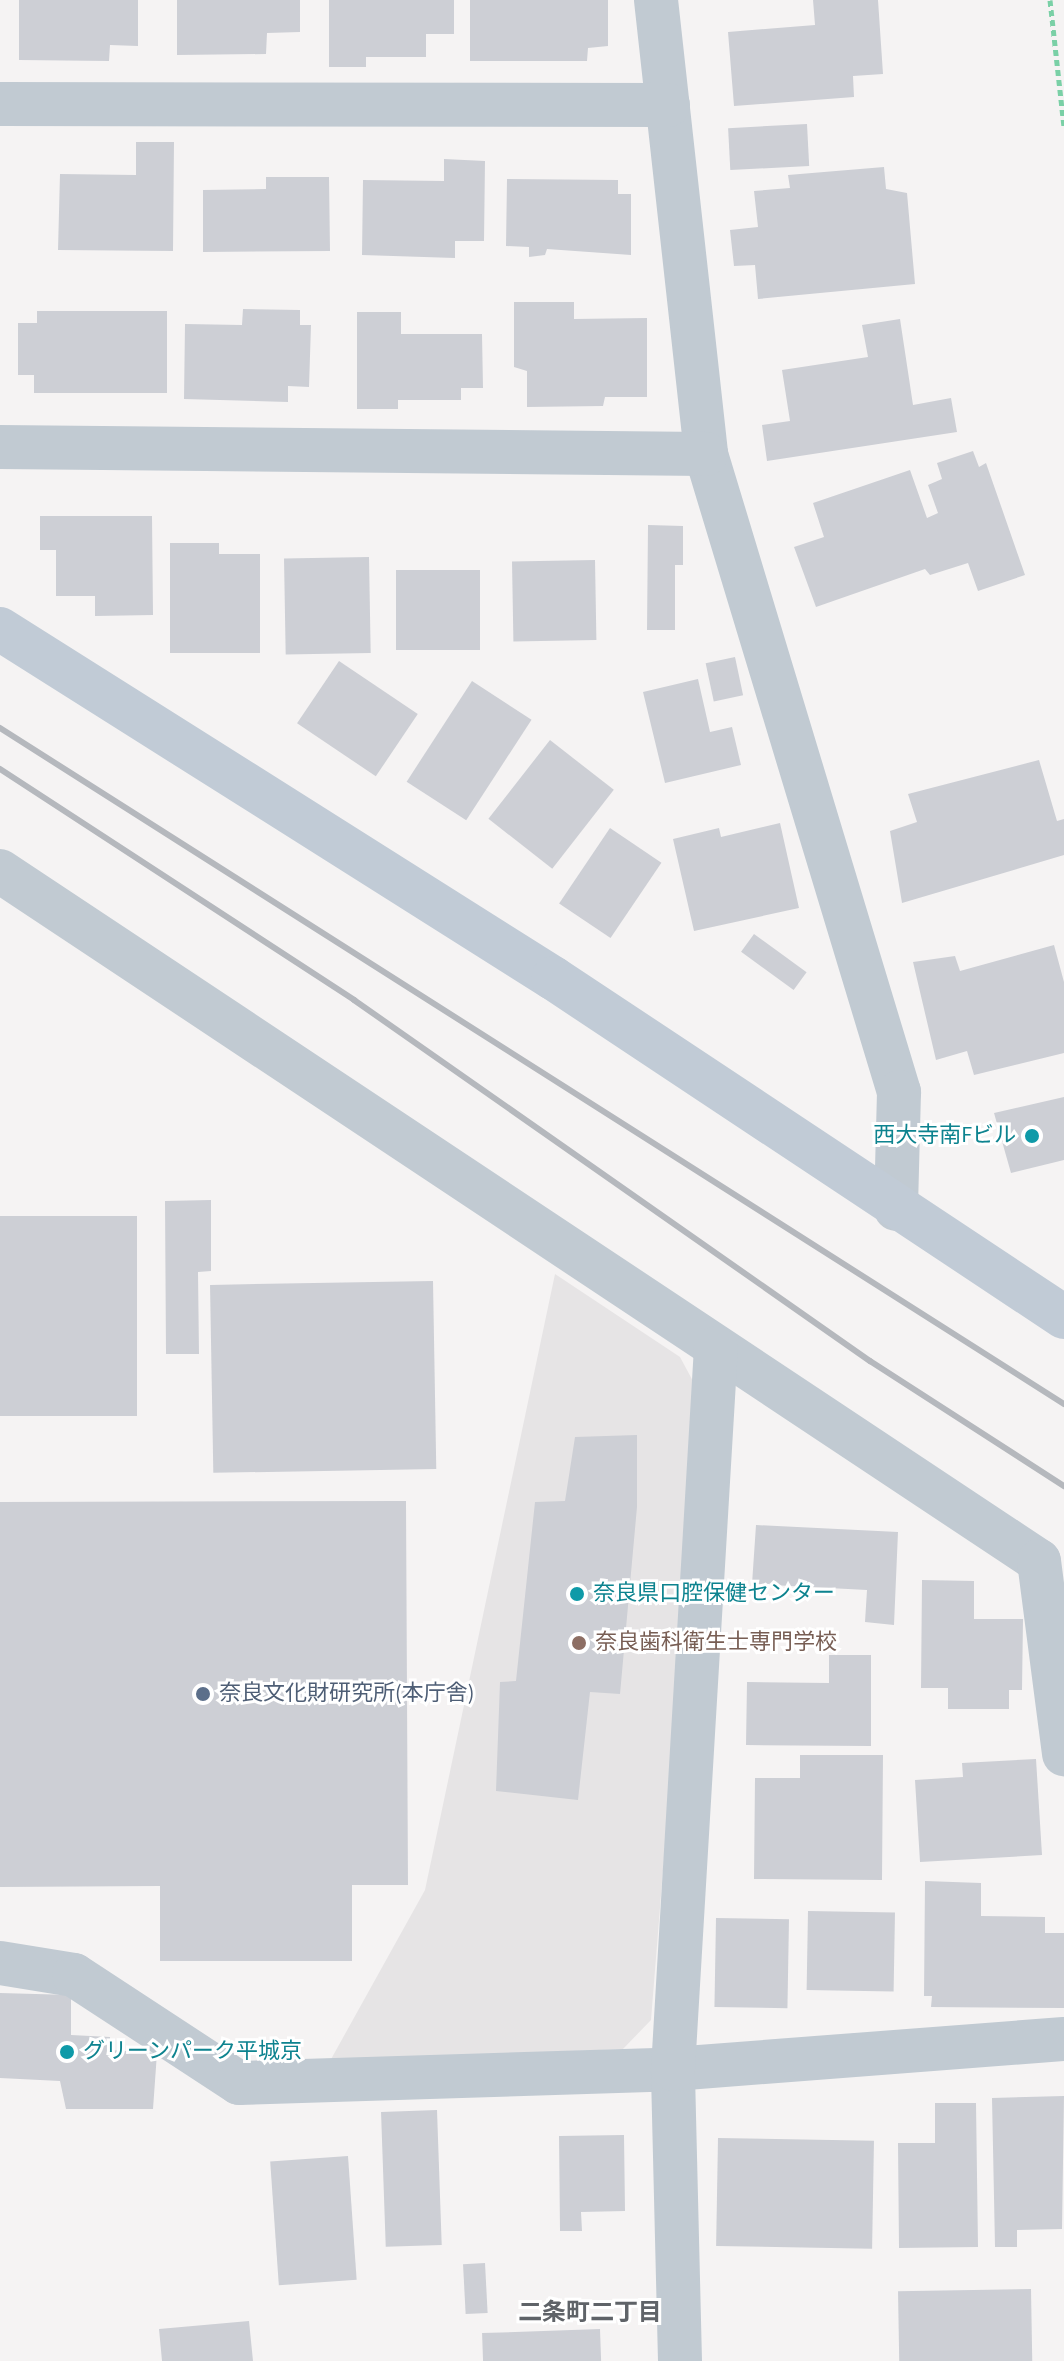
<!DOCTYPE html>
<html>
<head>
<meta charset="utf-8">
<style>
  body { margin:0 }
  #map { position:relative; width:1064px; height:2361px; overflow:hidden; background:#f5f3f3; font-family:"Source Sans 3","Noto Sans JP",sans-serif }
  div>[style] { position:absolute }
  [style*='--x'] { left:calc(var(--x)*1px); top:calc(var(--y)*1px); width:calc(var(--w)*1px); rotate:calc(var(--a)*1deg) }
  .education>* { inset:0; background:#e6e4e5 }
  .building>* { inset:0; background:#cdcfd5; transform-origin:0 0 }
  .path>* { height:5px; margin-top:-2.5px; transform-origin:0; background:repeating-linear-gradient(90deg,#7ad0a6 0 6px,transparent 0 10px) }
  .street>* { height:44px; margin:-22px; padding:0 22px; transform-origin:22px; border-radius:22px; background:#c1cad2 }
  .secondary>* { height:44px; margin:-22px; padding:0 22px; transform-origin:22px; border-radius:22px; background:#c1cbd6 }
  .rail>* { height:6px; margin:-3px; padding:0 3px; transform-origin:3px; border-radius:3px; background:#b5b8bd }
  .dots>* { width:22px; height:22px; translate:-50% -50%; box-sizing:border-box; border:4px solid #fff; border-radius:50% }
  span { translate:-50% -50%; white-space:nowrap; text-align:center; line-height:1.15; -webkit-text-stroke:6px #fff; paint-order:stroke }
  .culture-label { font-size:22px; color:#0d838f }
  .right { translate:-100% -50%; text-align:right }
  .left { translate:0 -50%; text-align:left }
  .education-label { font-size:22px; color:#785e54 }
  .service-label { font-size:22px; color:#4e5e75 }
  .neighbourhood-label { font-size:24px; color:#5f6368; font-weight:700 }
</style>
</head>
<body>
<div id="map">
  <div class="education">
    <div style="clip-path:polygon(555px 1274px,680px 1357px,701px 1396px,651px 2020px,623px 2049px,330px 2061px,425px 1890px)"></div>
  </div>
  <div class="building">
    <div style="clip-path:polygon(19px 0,138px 0,138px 46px,110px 45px,109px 61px,19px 60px)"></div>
    <div style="clip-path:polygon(177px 0,300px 0,300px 32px,267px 33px,266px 54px,177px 55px)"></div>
    <div style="clip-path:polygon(329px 0,454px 0,454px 34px,426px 34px,426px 57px,366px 57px,366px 67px,329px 67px)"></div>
    <div style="clip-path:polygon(470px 0,608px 0,608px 46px,588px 48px,587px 61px,470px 61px)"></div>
    <div style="clip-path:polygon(813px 0,878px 0,883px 74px,853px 76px,854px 97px,734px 106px,728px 32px,815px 25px)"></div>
    <div style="left:807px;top:124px;width:42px;height:79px;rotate:87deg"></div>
    <div style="clip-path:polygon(136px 142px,174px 142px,173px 251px,58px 250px,60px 174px,136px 175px)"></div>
    <div style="clip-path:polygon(444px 159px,485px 161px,484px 241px,455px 241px,455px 258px,362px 255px,363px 180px,444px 181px)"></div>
    <div style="clip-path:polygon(884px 167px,886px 189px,907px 193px,915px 284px,758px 299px,755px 265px,734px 266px,730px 230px,758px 227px,754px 191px,790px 188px,788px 175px)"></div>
    <div style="clip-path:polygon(266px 177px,329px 177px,330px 251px,203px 252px,203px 190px,266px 189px)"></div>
    <div style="clip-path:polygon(507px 179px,618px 180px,618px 194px,631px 194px,631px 255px,547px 249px,545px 255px,529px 257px,529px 247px,506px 246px)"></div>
    <div style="clip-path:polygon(514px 302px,574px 302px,574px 319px,647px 318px,647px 397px,605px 397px,603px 406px,527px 407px,527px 371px,514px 367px)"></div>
    <div style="clip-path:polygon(243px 309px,300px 310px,300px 325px,311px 325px,309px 387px,288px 386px,288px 402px,184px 399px,185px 324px,242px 325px)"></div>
    <div style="clip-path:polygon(37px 311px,167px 311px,167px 393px,34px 393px,34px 375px,18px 375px,18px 323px,37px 323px)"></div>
    <div style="clip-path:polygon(357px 312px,401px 312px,401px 334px,482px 334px,483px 388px,461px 388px,461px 400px,398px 400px,398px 409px,357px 409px)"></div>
    <div style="clip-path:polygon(900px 319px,913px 405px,951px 398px,957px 432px,767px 461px,762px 425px,790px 421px,782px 370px,868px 357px,862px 325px)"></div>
    <div style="clip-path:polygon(973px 451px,979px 467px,986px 463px,1025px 575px,978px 591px,968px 563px,930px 575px,925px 569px,816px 607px,794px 547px,824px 537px,813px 503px,910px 470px,927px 518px,938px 513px,928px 485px,942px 479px,937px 463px)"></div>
    <div style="clip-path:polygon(40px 516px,152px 516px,153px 615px,95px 616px,95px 596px,56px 596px,56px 550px,40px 550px)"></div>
    <div style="clip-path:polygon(648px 525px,683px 526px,683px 565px,675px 565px,675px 630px,647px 630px)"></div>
    <div style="clip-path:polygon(170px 543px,219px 543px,219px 554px,260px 554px,260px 653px,170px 653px)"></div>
    <div style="left:369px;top:557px;width:96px;height:85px;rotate:89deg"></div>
    <div style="left:595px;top:560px;width:80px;height:83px;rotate:89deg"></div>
    <div style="left:396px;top:570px;width:84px;height:80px"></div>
    <div style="left:735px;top:657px;width:39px;height:30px;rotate:78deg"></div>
    <div style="left:339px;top:661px;width:95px;height:75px;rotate:34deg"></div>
    <div style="clip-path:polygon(698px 679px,710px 732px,732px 727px,741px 765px,665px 783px,643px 692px)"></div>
    <div style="left:472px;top:681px;width:71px;height:120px;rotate:33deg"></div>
    <div style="left:550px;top:740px;width:81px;height:100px;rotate:38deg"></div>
    <div style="clip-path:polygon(1039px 760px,1057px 821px,1064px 819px,1064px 855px,902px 903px,890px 831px,917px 822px,908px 794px)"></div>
    <div style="clip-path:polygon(780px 823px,799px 908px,694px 931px,673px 839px,719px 828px,721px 837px)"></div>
    <div style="left:610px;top:828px;width:62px;height:91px;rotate:34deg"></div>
    <div style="left:754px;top:934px;width:65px;height:22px;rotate:36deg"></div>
    <div style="clip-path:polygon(1054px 945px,1064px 982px,1064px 1053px,974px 1075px,967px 1051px,936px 1060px,913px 962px,955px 956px,960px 971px)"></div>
    <div style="clip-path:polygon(1064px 1097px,1064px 1160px,1011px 1173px,994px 1113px)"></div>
    <div style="clip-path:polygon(211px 1200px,211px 1271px,198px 1272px,199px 1354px,166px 1354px,165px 1201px)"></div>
    <div style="left:137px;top:1216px;width:200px;height:137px;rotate:90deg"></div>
    <div style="left:433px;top:1281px;width:188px;height:223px;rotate:89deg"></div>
    <div style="clip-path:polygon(637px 1435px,637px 1507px,620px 1694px,590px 1692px,578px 1800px,496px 1791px,500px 1682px,516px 1681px,535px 1502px,565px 1501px,575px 1437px)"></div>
    <div style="clip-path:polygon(406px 1501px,408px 1885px,352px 1885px,352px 1961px,160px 1961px,160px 1886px,0 1887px,0 1502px)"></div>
    <div style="clip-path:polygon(756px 1525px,898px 1532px,894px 1625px,865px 1622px,867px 1590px,752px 1584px)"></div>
    <div style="clip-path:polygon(922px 1580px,974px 1581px,974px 1619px,1023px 1619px,1022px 1690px,1009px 1690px,1009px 1709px,948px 1709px,948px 1688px,921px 1688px)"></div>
    <div style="clip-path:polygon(829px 1655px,871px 1655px,871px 1746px,746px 1745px,747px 1682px,829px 1683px)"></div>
    <div style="clip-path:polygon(800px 1755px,883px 1755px,882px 1880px,754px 1879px,755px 1778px,800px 1778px)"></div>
    <div style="clip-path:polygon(1036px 1759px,1042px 1855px,920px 1862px,915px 1780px,963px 1777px,962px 1763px)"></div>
    <div style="clip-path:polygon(925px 1881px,981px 1883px,981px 1916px,1045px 1917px,1045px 1933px,1064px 1933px,1064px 2008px,931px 2007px,932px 1996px,924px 1996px)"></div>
    <div style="left:808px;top:1911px;width:87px;height:79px;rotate:1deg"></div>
    <div style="left:716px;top:1918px;width:73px;height:89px;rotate:1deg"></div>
    <div style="clip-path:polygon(0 1993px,71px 1995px,71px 2035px,110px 2037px,110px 2050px,157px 2053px,153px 2109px,66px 2109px,60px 2081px,0 2078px)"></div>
    <div style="clip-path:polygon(1064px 2096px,1062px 2229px,1017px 2230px,1017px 2247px,995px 2247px,992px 2098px)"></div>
    <div style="clip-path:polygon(935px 2103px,976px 2103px,978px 2247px,899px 2248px,898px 2143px,935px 2143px)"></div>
    <div style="left:437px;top:2110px;width:135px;height:56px;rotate:88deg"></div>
    <div style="clip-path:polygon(624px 2135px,625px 2211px,581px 2212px,582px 2231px,560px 2231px,559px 2136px)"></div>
    <div style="left:718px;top:2138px;width:156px;height:108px;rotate:1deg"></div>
    <div style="left:348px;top:2156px;width:124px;height:78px;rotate:86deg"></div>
    <div style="left:485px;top:2263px;width:50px;height:22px;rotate:87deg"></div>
    <div style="left:1031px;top:2289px;width:72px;height:133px;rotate:89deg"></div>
    <div style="clip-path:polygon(249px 2321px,253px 2361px,162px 2361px,159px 2329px)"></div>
    <div style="left:600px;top:2329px;width:32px;height:118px;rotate:88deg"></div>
  </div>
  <div class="path">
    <div style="--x:1050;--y:0;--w:128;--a:83.7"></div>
  </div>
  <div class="street">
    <div style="--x:656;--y:0;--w:457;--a:83.7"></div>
    <div style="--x:706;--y:454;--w:667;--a:73.17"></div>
    <div style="--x:899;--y:1092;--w:117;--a:91.5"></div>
    <div style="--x:0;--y:104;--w:668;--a:0.09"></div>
    <div style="--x:0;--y:447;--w:706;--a:0.57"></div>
    <div style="--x:0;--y:871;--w:1247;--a:33.59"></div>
    <div style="--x:1039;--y:1561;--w:195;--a:82.6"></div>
    <div style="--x:0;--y:1963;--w:75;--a:9.2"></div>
    <div style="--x:74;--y:1975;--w:197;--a:33.2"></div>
    <div style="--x:239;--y:2083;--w:434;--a:-1.8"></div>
    <div style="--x:673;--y:2069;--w:392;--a:-4.4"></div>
    <div style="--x:680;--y:2361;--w:292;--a:-91.4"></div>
    <div style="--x:673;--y:2069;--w:722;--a:-86.59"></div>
  </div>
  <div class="secondary">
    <div style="--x:0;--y:629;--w:654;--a:32.26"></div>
    <div style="--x:553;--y:978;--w:613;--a:33.56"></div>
  </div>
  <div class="rail">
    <div style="--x:0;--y:728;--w:1261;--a:32.43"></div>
    <div style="--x:0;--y:769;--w:423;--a:33.1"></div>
    <div style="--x:354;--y:1000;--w:630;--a:34.98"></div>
    <div style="--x:870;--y:1361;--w:231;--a:32.8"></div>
  </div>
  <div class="dots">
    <div style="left:1032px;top:1136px;background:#0f9aa8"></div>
    <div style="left:577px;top:1594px;background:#0f9aa8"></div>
    <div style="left:579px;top:1643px;background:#8d6e63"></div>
    <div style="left:203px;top:1694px;background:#5c6f8a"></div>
    <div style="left:67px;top:2052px;background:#0f9aa8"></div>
  </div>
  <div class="culture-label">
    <span class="right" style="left:1016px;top:1136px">西大寺南Fビル</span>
    <span class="left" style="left:593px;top:1594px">奈良県口腔保健センター</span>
    <span class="left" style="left:83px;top:2052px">グリーンパーク平城京</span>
  </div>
  <div class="education-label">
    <span class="left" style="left:595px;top:1643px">奈良歯科衛生士専門学校</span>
  </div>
  <div class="service-label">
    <span class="left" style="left:219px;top:1694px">奈良文化財研究所(本庁舎)</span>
  </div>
  <div class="neighbourhood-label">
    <span style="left:590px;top:2313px">二条町二丁目</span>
  </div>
</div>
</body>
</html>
